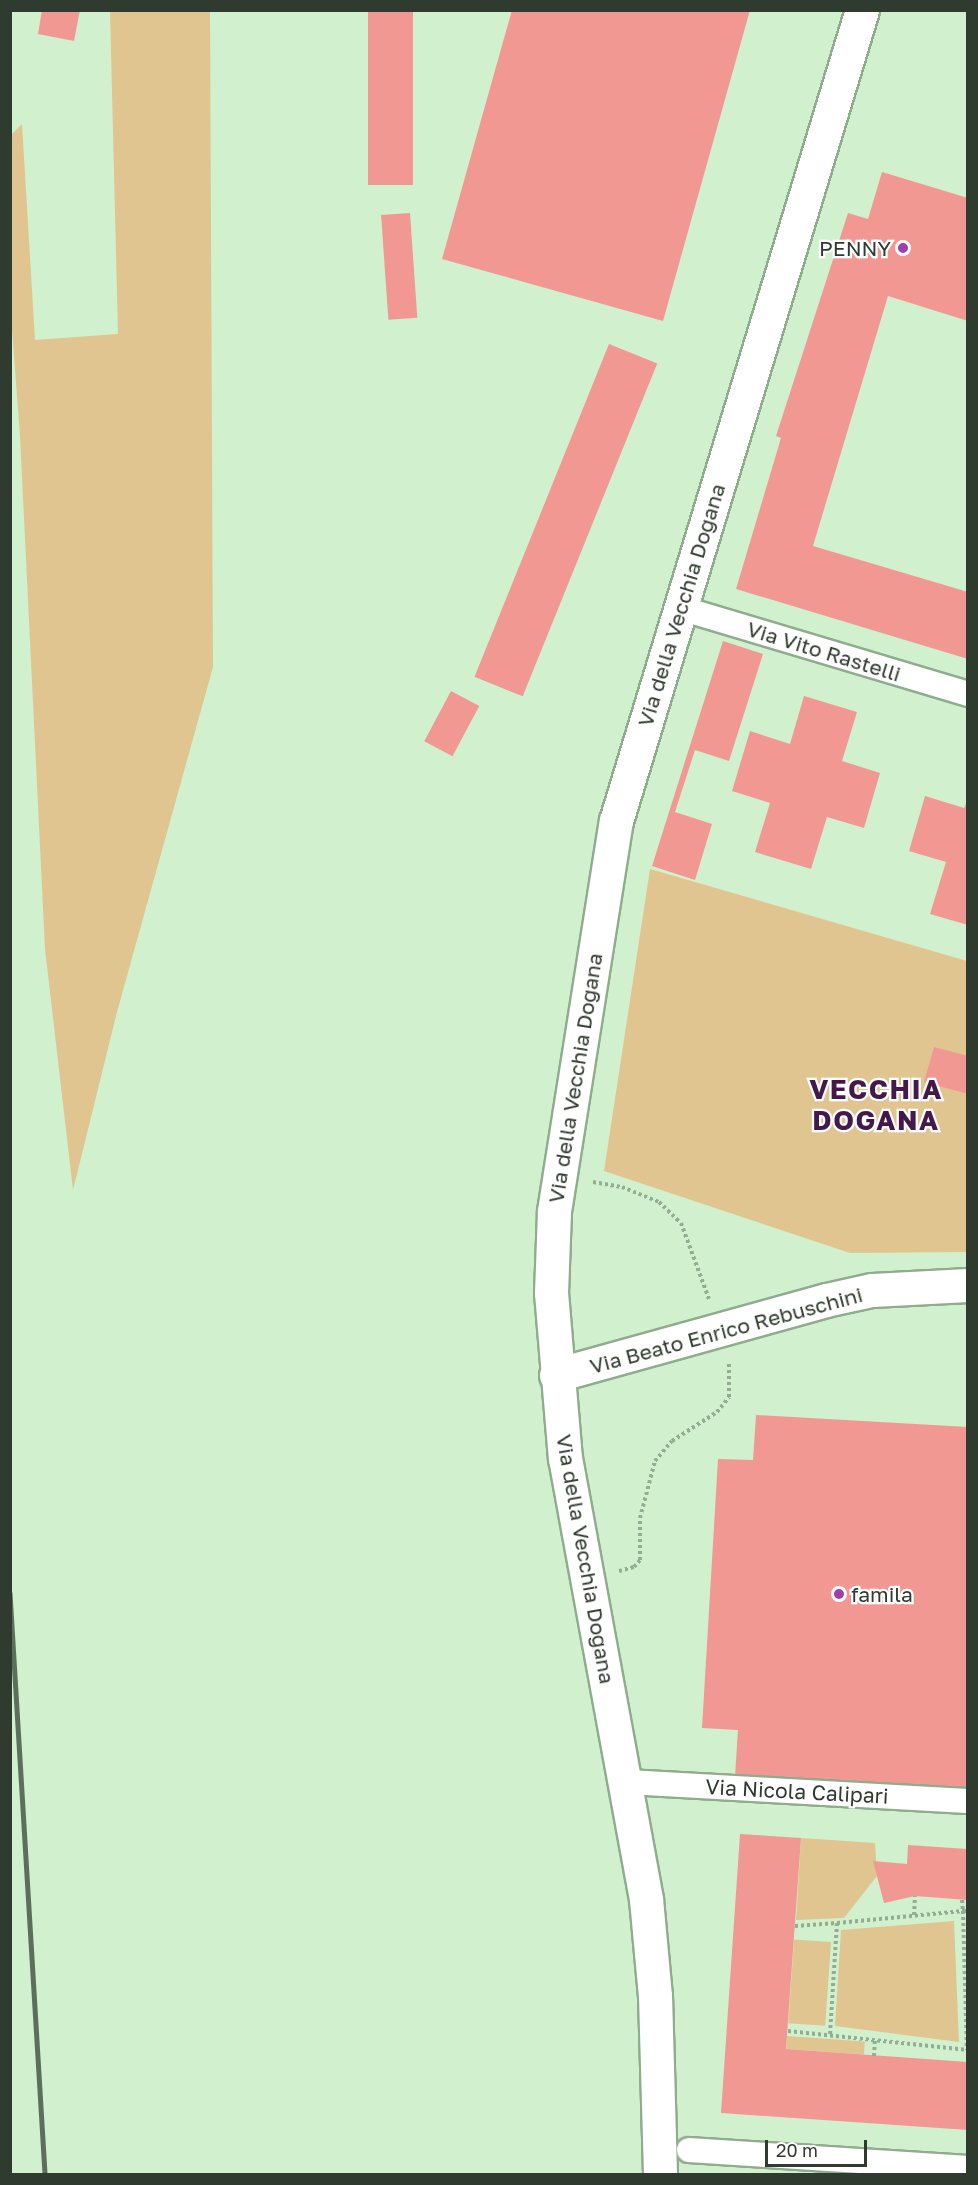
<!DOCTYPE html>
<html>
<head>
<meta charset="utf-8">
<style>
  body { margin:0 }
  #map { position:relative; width:978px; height:2185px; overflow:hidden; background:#d0f0ce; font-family:"Golos Text",sans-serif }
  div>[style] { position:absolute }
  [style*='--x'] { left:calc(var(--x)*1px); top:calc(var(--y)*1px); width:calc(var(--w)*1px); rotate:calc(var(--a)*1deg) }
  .green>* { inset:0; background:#e1c590; transform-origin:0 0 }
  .building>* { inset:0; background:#f29893; transform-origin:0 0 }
  .path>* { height:4px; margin-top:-2px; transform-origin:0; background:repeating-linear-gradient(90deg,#94ac92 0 3px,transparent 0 6px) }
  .roads { filter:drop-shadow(2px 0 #8fac8d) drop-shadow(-2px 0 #8fac8d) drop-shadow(0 2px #8fac8d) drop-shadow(0 -2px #8fac8d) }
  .pedestrian>* { height:24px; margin:-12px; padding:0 12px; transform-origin:12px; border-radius:12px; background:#fff }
  .minor>* { height:33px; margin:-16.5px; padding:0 16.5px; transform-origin:16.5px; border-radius:16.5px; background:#fff }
  .rail>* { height:4.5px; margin:-2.25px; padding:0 2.25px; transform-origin:2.25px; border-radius:2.25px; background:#5d6f5c }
  .dots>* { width:16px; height:16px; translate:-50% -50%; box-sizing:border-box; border:3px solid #fff; border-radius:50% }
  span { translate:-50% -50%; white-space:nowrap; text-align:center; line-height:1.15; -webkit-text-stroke:4.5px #fff; paint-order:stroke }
  .poi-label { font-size:21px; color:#2f3b2e }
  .right { translate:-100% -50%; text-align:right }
  .left { translate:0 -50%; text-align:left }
  .street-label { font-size:21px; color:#2f3b2e }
  .district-label { font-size:27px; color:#45184a; font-weight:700; letter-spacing:1.5px }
  .frame { position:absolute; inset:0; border:12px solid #2f3b2e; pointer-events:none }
  .scale { position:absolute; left:765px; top:2140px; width:102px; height:27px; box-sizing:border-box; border:3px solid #2f3b2e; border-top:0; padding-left:8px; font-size:18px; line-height:21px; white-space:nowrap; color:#2f3b2e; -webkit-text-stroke:4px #fff; paint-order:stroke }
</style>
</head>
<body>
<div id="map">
  <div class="green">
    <div style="clip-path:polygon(110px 11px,210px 11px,213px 667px,117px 1012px,73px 1190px,45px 949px,20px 436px,11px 316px,10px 136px,22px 124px,35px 340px,118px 334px)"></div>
    <div style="clip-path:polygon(650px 869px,967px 961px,967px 1252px,850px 1253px,604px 1171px)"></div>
    <div style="clip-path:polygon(801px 1838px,875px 1843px,877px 1876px,844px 1918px,796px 1920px)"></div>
    <div style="clip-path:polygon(954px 1921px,959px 2042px,835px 2026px,841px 1930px)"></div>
    <div style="left:831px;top:1942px;width:84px;height:37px;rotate:94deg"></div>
    <div style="left:787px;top:2036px;width:78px;height:13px;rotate:4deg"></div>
  </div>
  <div class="building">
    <div style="clip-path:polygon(42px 10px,80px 10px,74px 41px,38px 34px)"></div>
    <div style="left:368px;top:10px;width:45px;height:175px"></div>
    <div style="clip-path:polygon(512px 10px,750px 10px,663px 321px,442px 259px)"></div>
    <div style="clip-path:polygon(882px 172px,968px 198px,968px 321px,888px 296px,813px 546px,968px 592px,968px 659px,736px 589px,781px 438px,776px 436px,848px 213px,868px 219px)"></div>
    <div style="left:410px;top:213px;width:105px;height:29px;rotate:86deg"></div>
    <div style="left:609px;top:344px;width:52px;height:359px;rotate:22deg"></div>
    <div style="clip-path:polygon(723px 641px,763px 654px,729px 761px,695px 750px,675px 812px,712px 824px,695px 880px,652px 866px)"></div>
    <div style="left:451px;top:691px;width:32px;height:57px;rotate:28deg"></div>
    <div style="clip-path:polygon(804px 696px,857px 712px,842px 761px,880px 773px,864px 828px,827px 817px,811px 869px,755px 852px,770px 803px,732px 791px,750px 731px,790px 744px)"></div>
    <div style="clip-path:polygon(925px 796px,964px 808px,968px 800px,968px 925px,930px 914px,946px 862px,909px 851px)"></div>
    <div style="clip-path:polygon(934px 1047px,968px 1056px,968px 1094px,924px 1082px)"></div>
    <div style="clip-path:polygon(756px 1415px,968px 1427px,968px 1789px,735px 1776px,738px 1730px,702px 1728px,718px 1459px,753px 1460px)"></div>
    <div style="clip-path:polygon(740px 1834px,801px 1838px,786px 2049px,968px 2062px,968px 2130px,721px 2113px)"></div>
    <div style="clip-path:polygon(908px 1845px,967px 1849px,968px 1900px,915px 1896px,884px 1903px,873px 1861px,907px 1864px)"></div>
  </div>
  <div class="path">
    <div style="--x:593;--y:1182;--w:29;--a:10"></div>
    <div style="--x:622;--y:1187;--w:40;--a:22"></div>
    <div style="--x:659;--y:1202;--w:30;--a:44"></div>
    <div style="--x:681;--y:1223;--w:81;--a:69.8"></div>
    <div style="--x:619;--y:1571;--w:16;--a:-15"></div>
    <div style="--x:634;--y:1567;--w:9;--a:-49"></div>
    <div style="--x:640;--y:1560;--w:42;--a:-90"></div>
    <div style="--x:640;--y:1518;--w:59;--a:-75.3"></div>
    <div style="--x:655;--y:1461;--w:26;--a:-50"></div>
    <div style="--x:672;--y:1441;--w:54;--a:-32.8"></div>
    <div style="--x:717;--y:1412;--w:19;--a:-51"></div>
    <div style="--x:729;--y:1397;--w:35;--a:-90"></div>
    <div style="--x:962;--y:1900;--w:11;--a:85"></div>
    <div style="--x:963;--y:1911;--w:5;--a:0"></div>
    <div style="--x:914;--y:1915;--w:19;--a:-87"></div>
    <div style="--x:795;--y:1926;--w:42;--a:-4.1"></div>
    <div style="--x:788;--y:2031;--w:181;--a:6"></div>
    <div style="--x:830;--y:2034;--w:111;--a:-86.4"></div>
    <div style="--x:837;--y:1923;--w:127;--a:-5.4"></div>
    <div style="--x:963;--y:1911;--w:139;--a:88.4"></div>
    <div style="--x:874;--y:2056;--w:18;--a:-87"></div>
  </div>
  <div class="roads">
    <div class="pedestrian">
      <div style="--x:680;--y:608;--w:301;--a:16.6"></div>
      <div style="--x:626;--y:1782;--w:343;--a:3.2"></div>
      <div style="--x:689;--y:2150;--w:280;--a:3.7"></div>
    </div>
    <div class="minor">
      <div style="--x:556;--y:1375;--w:280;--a:-15.5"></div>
      <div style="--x:826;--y:1300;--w:47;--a:-12.3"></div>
      <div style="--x:872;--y:1290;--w:96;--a:-3"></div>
      <div style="--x:660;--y:2174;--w:178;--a:-91.6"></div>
      <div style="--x:655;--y:1996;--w:97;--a:-95.3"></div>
      <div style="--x:646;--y:1899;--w:447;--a:-100.4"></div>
      <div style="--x:565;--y:1459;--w:167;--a:-94.8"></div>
      <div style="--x:551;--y:1293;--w:82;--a:-87.9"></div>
      <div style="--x:554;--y:1211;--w:395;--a:-81"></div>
      <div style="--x:616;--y:821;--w:847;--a:-73.13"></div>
    </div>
  </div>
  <div class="rail">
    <div style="--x:10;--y:1593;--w:582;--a:86.55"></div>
  </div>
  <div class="dots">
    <div style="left:903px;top:248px;background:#9e40a9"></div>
    <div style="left:839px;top:1594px;background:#9e40a9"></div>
  </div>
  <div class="poi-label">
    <span class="right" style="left:891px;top:248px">PENNY</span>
    <span class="left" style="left:851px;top:1594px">famila</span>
  </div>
  <div class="street-label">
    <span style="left:681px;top:605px;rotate:-73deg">Via della Vecchia Dogana</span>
    <span style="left:824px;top:651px;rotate:17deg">Via Vito Rastelli</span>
    <span style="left:575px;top:1078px;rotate:-81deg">Via della Vecchia Dogana</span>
    <span style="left:726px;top:1330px;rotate:-15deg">Via Beato Enrico Rebuschini</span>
    <span style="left:586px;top:1559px;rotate:80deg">Via della Vecchia Dogana</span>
    <span style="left:797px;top:1791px;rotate:3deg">Via Nicola Calipari</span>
  </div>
  <div class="district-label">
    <span style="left:876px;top:1105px">VECCHIA<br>DOGANA</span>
  </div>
  <div class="frame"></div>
  <div class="scale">20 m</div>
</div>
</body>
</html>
